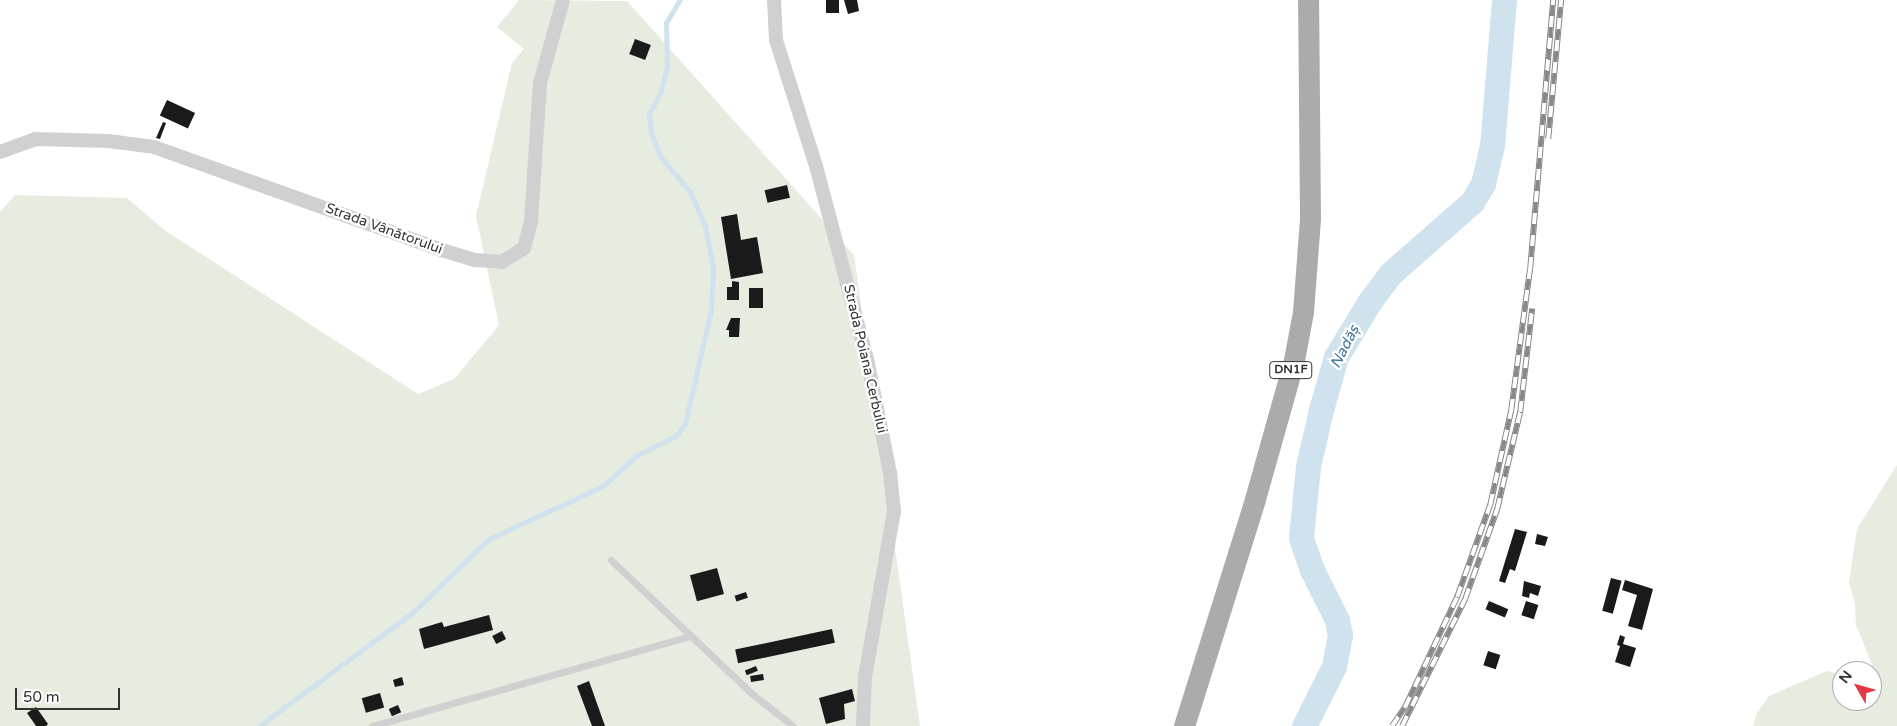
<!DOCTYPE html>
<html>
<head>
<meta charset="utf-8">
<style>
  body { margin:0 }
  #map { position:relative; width:1897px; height:726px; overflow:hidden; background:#fff; font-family:"Varela Round",sans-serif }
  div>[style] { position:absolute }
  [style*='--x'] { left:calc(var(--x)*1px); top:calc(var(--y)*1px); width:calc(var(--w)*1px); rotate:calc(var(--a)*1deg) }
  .green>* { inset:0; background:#e6ecdf }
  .stream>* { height:4.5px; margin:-2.25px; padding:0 2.25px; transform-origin:2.25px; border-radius:2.25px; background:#cfe2ee }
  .river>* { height:25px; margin:-12.5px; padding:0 12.5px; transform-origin:12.5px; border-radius:12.5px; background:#cfe2ee }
  .building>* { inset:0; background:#1a1a1a; transform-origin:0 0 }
  .service>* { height:7px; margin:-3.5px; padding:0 3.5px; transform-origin:3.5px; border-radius:3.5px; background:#d0d0d0 }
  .minor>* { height:14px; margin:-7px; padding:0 7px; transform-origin:7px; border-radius:7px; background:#d0d0d0 }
  .primary>* { height:21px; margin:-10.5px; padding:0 10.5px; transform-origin:10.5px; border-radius:10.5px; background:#ababab }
  .rail>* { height:5.5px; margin-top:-2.75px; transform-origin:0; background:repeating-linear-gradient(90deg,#fff 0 11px,#888 0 22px); box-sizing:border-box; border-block:1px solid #888 }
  span { translate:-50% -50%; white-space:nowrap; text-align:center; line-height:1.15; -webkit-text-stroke:5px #fff; paint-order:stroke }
  .shield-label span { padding:1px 4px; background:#fff; border:1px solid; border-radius:4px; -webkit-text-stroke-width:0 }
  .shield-label { font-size:12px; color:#333; font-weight:700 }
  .street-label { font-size:14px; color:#333 }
  .water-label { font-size:15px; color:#3f7597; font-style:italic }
  .north { position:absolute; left:1832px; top:661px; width:50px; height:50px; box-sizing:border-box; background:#fff; border:1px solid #adadad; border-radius:50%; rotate:308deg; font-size:14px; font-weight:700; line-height:20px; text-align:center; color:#333 }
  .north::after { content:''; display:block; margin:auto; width:18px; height:22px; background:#e63946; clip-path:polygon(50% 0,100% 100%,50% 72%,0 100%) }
  .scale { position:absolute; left:15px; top:688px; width:105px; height:22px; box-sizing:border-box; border:2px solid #333; border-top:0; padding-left:6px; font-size:15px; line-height:18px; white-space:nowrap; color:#333; -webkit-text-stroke:4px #fff; paint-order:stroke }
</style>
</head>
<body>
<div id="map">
  <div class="green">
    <div style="clip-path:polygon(519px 0,627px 1px,854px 255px,920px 726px,0 726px,0 212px,15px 195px,127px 198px,166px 231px,418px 394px,454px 379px,499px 325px,476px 216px,512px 63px,524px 49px,497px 27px)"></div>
    <div style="clip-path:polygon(1897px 465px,1897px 726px,1753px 726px,1757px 713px,1769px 696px,1827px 671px,1842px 675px,1842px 701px,1872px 701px,1872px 671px,1868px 671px,1872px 664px,1856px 625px,1855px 603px,1849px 583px,1857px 529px)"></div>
  </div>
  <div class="stream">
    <div style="--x:259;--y:726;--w:190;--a:-36.4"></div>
    <div style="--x:412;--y:613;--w:107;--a:-43.9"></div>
    <div style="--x:489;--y:539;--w:126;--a:-24.9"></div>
    <div style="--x:603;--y:486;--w:45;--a:-42.3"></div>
    <div style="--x:636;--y:456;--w:45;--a:-26.6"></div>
    <div style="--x:676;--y:436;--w:15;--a:-53"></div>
    <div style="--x:685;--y:424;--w:117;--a:-77.2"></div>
    <div style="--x:711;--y:310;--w:41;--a:-87.2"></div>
    <div style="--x:713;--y:269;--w:44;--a:-100.5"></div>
    <div style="--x:705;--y:226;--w:37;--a:-114"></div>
    <div style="--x:690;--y:192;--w:45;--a:-130.5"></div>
    <div style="--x:661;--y:158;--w:27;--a:-112"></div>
    <div style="--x:651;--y:133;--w:19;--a:-96"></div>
    <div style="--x:649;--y:114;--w:26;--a:-62"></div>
    <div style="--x:661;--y:91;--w:25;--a:-76"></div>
    <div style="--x:667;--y:67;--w:44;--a:-91.3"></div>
    <div style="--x:666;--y:23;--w:27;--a:-59"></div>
  </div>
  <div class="river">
    <div style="--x:1304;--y:726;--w:67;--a:-63.4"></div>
    <div style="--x:1334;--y:666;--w:32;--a:-79"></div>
    <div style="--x:1340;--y:635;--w:15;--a:-101"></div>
    <div style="--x:1337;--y:620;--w:56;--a:-116.6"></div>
    <div style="--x:1312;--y:570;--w:34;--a:-109"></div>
    <div style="--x:1301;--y:538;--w:72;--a:-84.4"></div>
    <div style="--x:1308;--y:466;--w:57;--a:-76.9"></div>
    <div style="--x:1321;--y:410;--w:55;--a:-74.2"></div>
    <div style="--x:1336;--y:357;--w:66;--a:-58.7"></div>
    <div style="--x:1370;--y:301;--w:34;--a:-53"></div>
    <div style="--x:1390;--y:274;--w:109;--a:-41.3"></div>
    <div style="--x:1472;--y:202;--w:21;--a:-59"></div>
    <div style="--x:1483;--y:184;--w:39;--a:-77"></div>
    <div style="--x:1492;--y:146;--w:146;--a:-85.3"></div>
  </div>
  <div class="building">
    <div style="left:826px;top:0;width:13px;height:13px"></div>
    <div style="clip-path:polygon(844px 0,857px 0,859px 11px,848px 14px)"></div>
    <div style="left:635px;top:39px;width:17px;height:16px;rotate:21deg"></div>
    <div style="left:167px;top:100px;width:31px;height:17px;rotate:25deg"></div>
    <div style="clip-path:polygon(163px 122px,166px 123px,160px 139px,156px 138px)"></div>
    <div style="left:787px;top:185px;width:13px;height:23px;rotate:77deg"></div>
    <div style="clip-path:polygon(737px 214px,741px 240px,757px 237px,763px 273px,731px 279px,721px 217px)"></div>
    <div style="clip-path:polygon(732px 281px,739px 282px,739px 300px,727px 300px,727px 287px,732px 287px)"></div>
    <div style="left:749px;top:288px;width:14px;height:20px"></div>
    <div style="clip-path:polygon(731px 318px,740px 318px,739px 337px,729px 337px,729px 330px,726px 330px)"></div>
    <div style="clip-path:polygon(1515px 529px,1527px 532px,1515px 571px,1510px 569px,1505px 583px,1499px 581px)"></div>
    <div style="clip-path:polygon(1537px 534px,1548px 537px,1545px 546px,1535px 544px)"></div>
    <div style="left:717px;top:568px;width:27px;height:28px;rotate:75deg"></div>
    <div style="left:1611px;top:578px;width:11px;height:34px;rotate:15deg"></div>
    <div style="clip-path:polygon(1625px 580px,1653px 589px,1642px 630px,1628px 626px,1637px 595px,1622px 590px)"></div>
    <div style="clip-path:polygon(1524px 581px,1541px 586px,1538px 596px,1530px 593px,1529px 598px,1522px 596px)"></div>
    <div style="left:746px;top:592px;width:6px;height:12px;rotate:72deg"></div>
    <div style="left:1489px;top:601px;width:21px;height:9px;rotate:23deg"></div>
    <div style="left:1526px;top:601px;width:13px;height:15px;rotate:18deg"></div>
    <div style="clip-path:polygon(489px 615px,493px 630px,424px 649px,419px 629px,442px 622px,444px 627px)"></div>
    <div style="left:832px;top:629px;width:14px;height:99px;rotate:78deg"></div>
    <div style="left:502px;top:631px;width:9px;height:11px;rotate:63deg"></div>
    <div style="clip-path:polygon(1620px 635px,1625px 637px,1623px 644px,1636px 648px,1630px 667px,1615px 662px,1620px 646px,1617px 645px)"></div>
    <div style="left:1488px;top:651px;width:13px;height:15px;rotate:18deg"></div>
    <div style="left:756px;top:666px;width:5px;height:12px;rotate:68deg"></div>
    <div style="left:763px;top:674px;width:6px;height:13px;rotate:81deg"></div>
    <div style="clip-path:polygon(402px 677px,404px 685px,395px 687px,393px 680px)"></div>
    <div style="clip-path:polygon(589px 681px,605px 726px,592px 726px,577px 686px)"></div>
    <div style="clip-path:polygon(852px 689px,855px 701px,844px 704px,845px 719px,826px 724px,819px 698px)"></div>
    <div style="left:380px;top:693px;width:15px;height:19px;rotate:74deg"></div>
    <div style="left:398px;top:705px;width:8px;height:10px;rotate:67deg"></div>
    <div style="clip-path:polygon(36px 707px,48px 724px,46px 726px,36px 726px,27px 713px)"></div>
  </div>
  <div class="service">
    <div style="--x:611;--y:560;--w:193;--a:43.5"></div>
    <div style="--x:751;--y:693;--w:53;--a:38.2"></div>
    <div style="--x:372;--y:726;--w:331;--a:-15.8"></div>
  </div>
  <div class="minor">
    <div style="--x:774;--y:0;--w:40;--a:87.1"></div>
    <div style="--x:776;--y:40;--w:132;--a:72.4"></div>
    <div style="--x:816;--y:166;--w:200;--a:75.2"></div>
    <div style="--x:867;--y:359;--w:116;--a:78.6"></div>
    <div style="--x:890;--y:473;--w:38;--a:84"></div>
    <div style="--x:894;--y:511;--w:169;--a:99.9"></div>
    <div style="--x:865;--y:678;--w:48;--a:92.4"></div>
    <div style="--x:0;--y:152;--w:37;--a:-20"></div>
    <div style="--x:35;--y:139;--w:73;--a:1.6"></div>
    <div style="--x:108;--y:141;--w:46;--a:7.4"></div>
    <div style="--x:154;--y:147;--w:309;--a:19.7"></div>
    <div style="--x:445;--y:251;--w:31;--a:17"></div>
    <div style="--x:475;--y:260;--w:27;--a:4"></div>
    <div style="--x:502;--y:262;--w:26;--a:-32"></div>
    <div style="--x:524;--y:248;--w:27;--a:-75"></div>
    <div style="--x:531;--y:222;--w:139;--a:-86.3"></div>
    <div style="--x:540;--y:83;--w:86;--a:-74.5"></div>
  </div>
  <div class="primary">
    <div style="--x:1184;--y:726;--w:238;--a:-72.6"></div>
    <div style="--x:1255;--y:499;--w:144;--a:-74.3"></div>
    <div style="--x:1294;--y:360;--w:49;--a:-79.4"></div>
    <div style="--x:1303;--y:312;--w:94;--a:-85.7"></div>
    <div style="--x:1310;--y:218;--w:218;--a:-90.5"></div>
  </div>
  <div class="rail">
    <div style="--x:1548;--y:139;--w:140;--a:-84.7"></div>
    <div style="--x:1392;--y:726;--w:23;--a:-56"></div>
    <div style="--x:1405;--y:707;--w:122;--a:-64.7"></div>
    <div style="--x:1457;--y:597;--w:98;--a:-70.3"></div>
    <div style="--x:1490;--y:505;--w:97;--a:-77.5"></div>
    <div style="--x:1511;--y:410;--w:143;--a:-82.4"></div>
    <div style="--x:1530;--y:268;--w:269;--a:-85.1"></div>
    <div style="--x:1402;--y:726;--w:142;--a:-63.6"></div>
    <div style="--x:1465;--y:599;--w:96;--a:-70.4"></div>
    <div style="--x:1497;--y:509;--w:100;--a:-76.7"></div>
    <div style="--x:1520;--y:412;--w:104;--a:-83.4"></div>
  </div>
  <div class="shield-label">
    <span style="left:1291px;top:370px">DN1F</span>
  </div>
  <div class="street-label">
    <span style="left:384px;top:229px;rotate:20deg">Strada Vânătorului</span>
    <span style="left:865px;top:359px;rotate:77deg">Strada Poiana Cerbului</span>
  </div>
  <div class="water-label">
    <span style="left:1345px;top:347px;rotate:-63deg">Nadăș</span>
  </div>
  <div class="north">N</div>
  <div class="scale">50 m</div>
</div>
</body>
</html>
